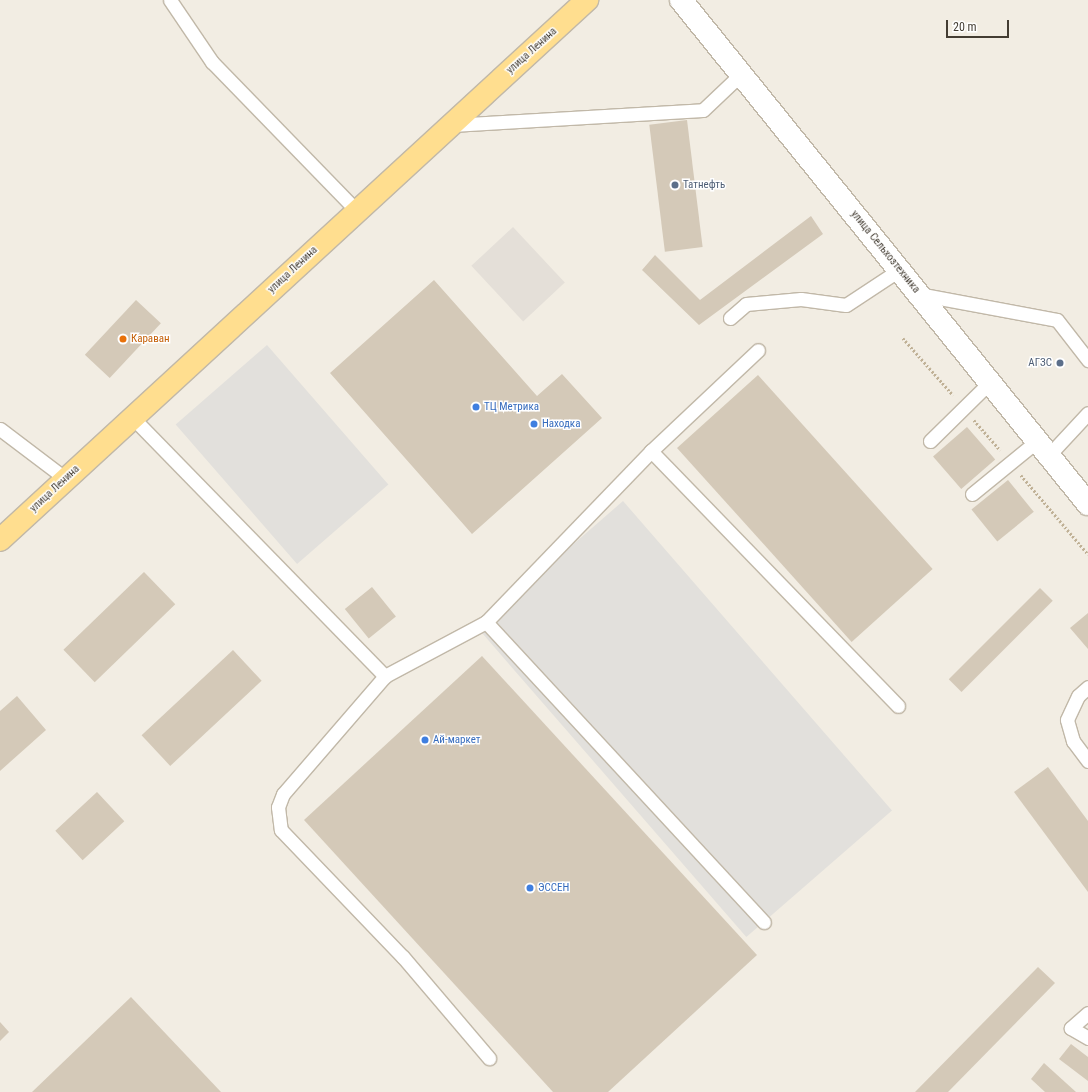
<!DOCTYPE html>
<html>
<head>
<meta charset="utf-8">
<style>
  body { margin:0 }
  #map { position:relative; width:1088px; height:1092px; overflow:hidden; background:#f2ede3; font-family:"Roboto Condensed",sans-serif }
  div>[style] { position:absolute }
  [style*='--x'] { left:calc(var(--x)*1px); top:calc(var(--y)*1px); width:calc(var(--w)*1px); rotate:calc(var(--a)*1deg) }
  .industrial>* { inset:0; background:#e4dfd8; transform-origin:0 0 }
  .parking>* { inset:0; background:#e2e0dc; transform-origin:0 0 }
  .building>* { inset:0; background:#d4c9b8; transform-origin:0 0 }
  .path>* { height:2.5px; margin-top:-1.25px; transform-origin:0; background:repeating-linear-gradient(90deg,#c0b196 0 2px,transparent 0 4px) }
  .roads { filter:drop-shadow(1px 0 #c1b8a8) drop-shadow(-1px 0 #c1b8a8) drop-shadow(0 1px #c1b8a8) drop-shadow(0 -1px #c1b8a8) }
  .service>* { height:13px; margin:-6.5px; padding:0 6.5px; transform-origin:6.5px; border-radius:6.5px; background:#fff }
  .tertiary>* { height:22px; margin:-11px; padding:0 11px; transform-origin:11px; border-radius:11px; background:#fff }
  .primary>* { height:22px; margin:-11px; padding:0 11px; transform-origin:11px; border-radius:11px; background:#ffde8f }
  .dots>* { width:11px; height:11px; translate:-50% -50%; box-sizing:border-box; border:2px solid #fff; border-radius:50% }
  span { translate:-50% -50%; white-space:nowrap; text-align:center; line-height:1.15; -webkit-text-stroke:3px #fff; paint-order:stroke }
  .street-label { font-size:11px; color:#443d33 }
  .service-label { font-size:11px; color:#4e5e75 }
  .left { translate:0 -50%; text-align:left }
  .right { translate:-100% -50%; text-align:right }
  .food-label { font-size:11px; color:#c56008 }
  .shop-label { font-size:11px; color:#366cbe }
  .scale { position:absolute; left:946px; top:20px; width:63px; height:18px; box-sizing:border-box; border:2px solid #443d33; border-top:0; padding-left:5px; font-size:12px; line-height:14px; white-space:nowrap; color:#443d33; -webkit-text-stroke:3px #fff; paint-order:stroke }
</style>
</head>
<body>
<div id="map">
  <div class="industrial">
    <div style="left:513px;top:227px;width:76px;height:57px;rotate:47deg"></div>
  </div>
  <div class="parking">
    <div style="left:267px;top:345px;width:185px;height:121px;rotate:49deg"></div>
    <div style="left:623px;top:501px;width:410px;height:193px;rotate:49deg"></div>
  </div>
  <div class="building">
    <div style="left:687px;top:120px;width:128px;height:38px;rotate:83deg"></div>
    <div style="clip-path:polygon(811px 216px,823px 234px,699px 325px,642px 270px,655px 255px,700px 300px)"></div>
    <div style="clip-path:polygon(434px 280px,537px 396px,562px 374px,602px 418px,472px 534px,330px 373px)"></div>
    <div style="left:136px;top:300px;width:34px;height:75px;rotate:43deg"></div>
    <div style="left:758px;top:375px;width:261px;height:109px;rotate:48deg"></div>
    <div style="left:967px;top:427px;width:43px;height:45px;rotate:49deg"></div>
    <div style="left:1008px;top:480px;width:41px;height:47px;rotate:51deg"></div>
    <div style="left:144px;top:572px;width:45px;height:112px;rotate:46deg"></div>
    <div style="left:372px;top:587px;width:38px;height:35px;rotate:51deg"></div>
    <div style="left:1040px;top:588px;width:18px;height:129px;rotate:45deg"></div>
    <div style="clip-path:polygon(1088px 613px,1088px 649px,1070px 628px)"></div>
    <div style="left:233px;top:650px;width:42px;height:125px;rotate:47deg"></div>
    <div style="clip-path:polygon(482px 656px,757px 955px,608px 1092px,553px 1092px,304px 820px)"></div>
    <div style="clip-path:polygon(17px 696px,46px 730px,0 771px,0 711px)"></div>
    <div style="clip-path:polygon(1048px 767px,1088px 821px,1088px 892px,1014px 792px)"></div>
    <div style="left:97px;top:792px;width:40px;height:57px;rotate:47deg"></div>
    <div style="clip-path:polygon(1038px 967px,1055px 983px,948px 1092px,915px 1092px)"></div>
    <div style="clip-path:polygon(131px 997px,221px 1092px,32px 1092px)"></div>
    <div style="clip-path:polygon(0 1022px,9px 1032px,0 1041px)"></div>
    <div style="clip-path:polygon(1071px 1044px,1088px 1057px,1088px 1081px,1059px 1059px)"></div>
    <div style="clip-path:polygon(1044px 1063px,1076px 1092px,1045px 1092px,1031px 1079px)"></div>
  </div>
  <div class="path">
    <div style="--x:903;--y:338;--w:76;--a:48.7"></div>
    <div style="--x:974;--y:420;--w:40;--a:49"></div>
    <div style="--x:1021;--y:475;--w:104;--a:49.7"></div>
  </div>
  <div class="roads">
    <div class="service">
      <div style="--x:170;--y:0;--w:75;--a:55.9"></div>
      <div style="--x:212;--y:62;--w:208;--a:45.8"></div>
      <div style="--x:452;--y:125;--w:251;--a:-3.4"></div>
      <div style="--x:703;--y:110;--w:52;--a:-43.5"></div>
      <div style="--x:918;--y:294;--w:141;--a:10.6"></div>
      <div style="--x:1057;--y:320;--w:51;--a:52.2"></div>
      <div style="--x:730;--y:318;--w:21;--a:-41"></div>
      <div style="--x:746;--y:304;--w:55;--a:-5.2"></div>
      <div style="--x:801;--y:299;--w:45;--a:7.6"></div>
      <div style="--x:846;--y:305;--w:64;--a:-33.4"></div>
      <div style="--x:133;--y:418;--w:361;--a:45.7"></div>
      <div style="--x:385;--y:676;--w:115;--a:-28.1"></div>
      <div style="--x:486;--y:622;--w:238;--a:-46"></div>
      <div style="--x:651;--y:451;--w:147;--a:-43.3"></div>
      <div style="--x:0;--y:429;--w:83;--a:37.1"></div>
      <div style="--x:930;--y:441;--w:84;--a:-44.5"></div>
      <div style="--x:651;--y:451;--w:355;--a:45.9"></div>
      <div style="--x:1049;--y:455;--w:57;--a:-47.1"></div>
      <div style="--x:972;--y:494;--w:84;--a:-39.2"></div>
      <div style="--x:486;--y:622;--w:409;--a:47.2"></div>
      <div style="--x:385;--y:676;--w:156;--a:130.8"></div>
      <div style="--x:283;--y:794;--w:14;--a:111"></div>
      <div style="--x:278;--y:807;--w:23;--a:83"></div>
      <div style="--x:281;--y:830;--w:176;--a:46.2"></div>
      <div style="--x:403;--y:957;--w:133;--a:49.6"></div>
      <div style="--x:1088;--y:687;--w:13;--a:138"></div>
      <div style="--x:1078;--y:696;--w:26;--a:115"></div>
      <div style="--x:1067;--y:720;--w:22;--a:74"></div>
      <div style="--x:1073;--y:741;--w:25;--a:53"></div>
      <div style="--x:1088;--y:1013;--w:23;--a:139"></div>
      <div style="--x:1071;--y:1028;--w:20;--a:30"></div>
    </div>
    <div class="tertiary">
      <div style="--x:681;--y:0;--w:648;--a:51.08"></div>
    </div>
    <div class="primary">
      <div style="--x:0;--y:540;--w:798;--a:-42.61"></div>
    </div>
  </div>
  <div class="dots">
    <div style="left:675px;top:185px;background:#5c6f8a"></div>
    <div style="left:123px;top:339px;background:#e8710a"></div>
    <div style="left:1060px;top:363px;background:#5c6f8a"></div>
    <div style="left:476px;top:407px;background:#3f7fe0"></div>
    <div style="left:534px;top:424px;background:#3f7fe0"></div>
    <div style="left:425px;top:740px;background:#3f7fe0"></div>
    <div style="left:530px;top:888px;background:#3f7fe0"></div>
  </div>
  <div class="street-label">
    <span style="left:532px;top:51px;rotate:-42deg">улица Ленина</span>
    <span style="left:885px;top:252px;rotate:51deg">улица Сельхозтехника</span>
    <span style="left:293px;top:270px;rotate:-43deg">улица Ленина</span>
    <span style="left:55px;top:489px;rotate:-43deg">улица Ленина</span>
  </div>
  <div class="service-label">
    <span class="left" style="left:683px;top:185px">Татнефть</span>
    <span class="right" style="left:1052px;top:363px">АГЗС</span>
  </div>
  <div class="food-label">
    <span class="left" style="left:131px;top:339px">Караван</span>
  </div>
  <div class="shop-label">
    <span class="left" style="left:484px;top:407px">ТЦ Метрика</span>
    <span class="left" style="left:542px;top:424px">Находка</span>
    <span class="left" style="left:433px;top:740px">Ай-маркет</span>
    <span class="left" style="left:538px;top:888px">ЭССЕН</span>
  </div>
  <div class="scale">20 m</div>
</div>
</body>
</html>
